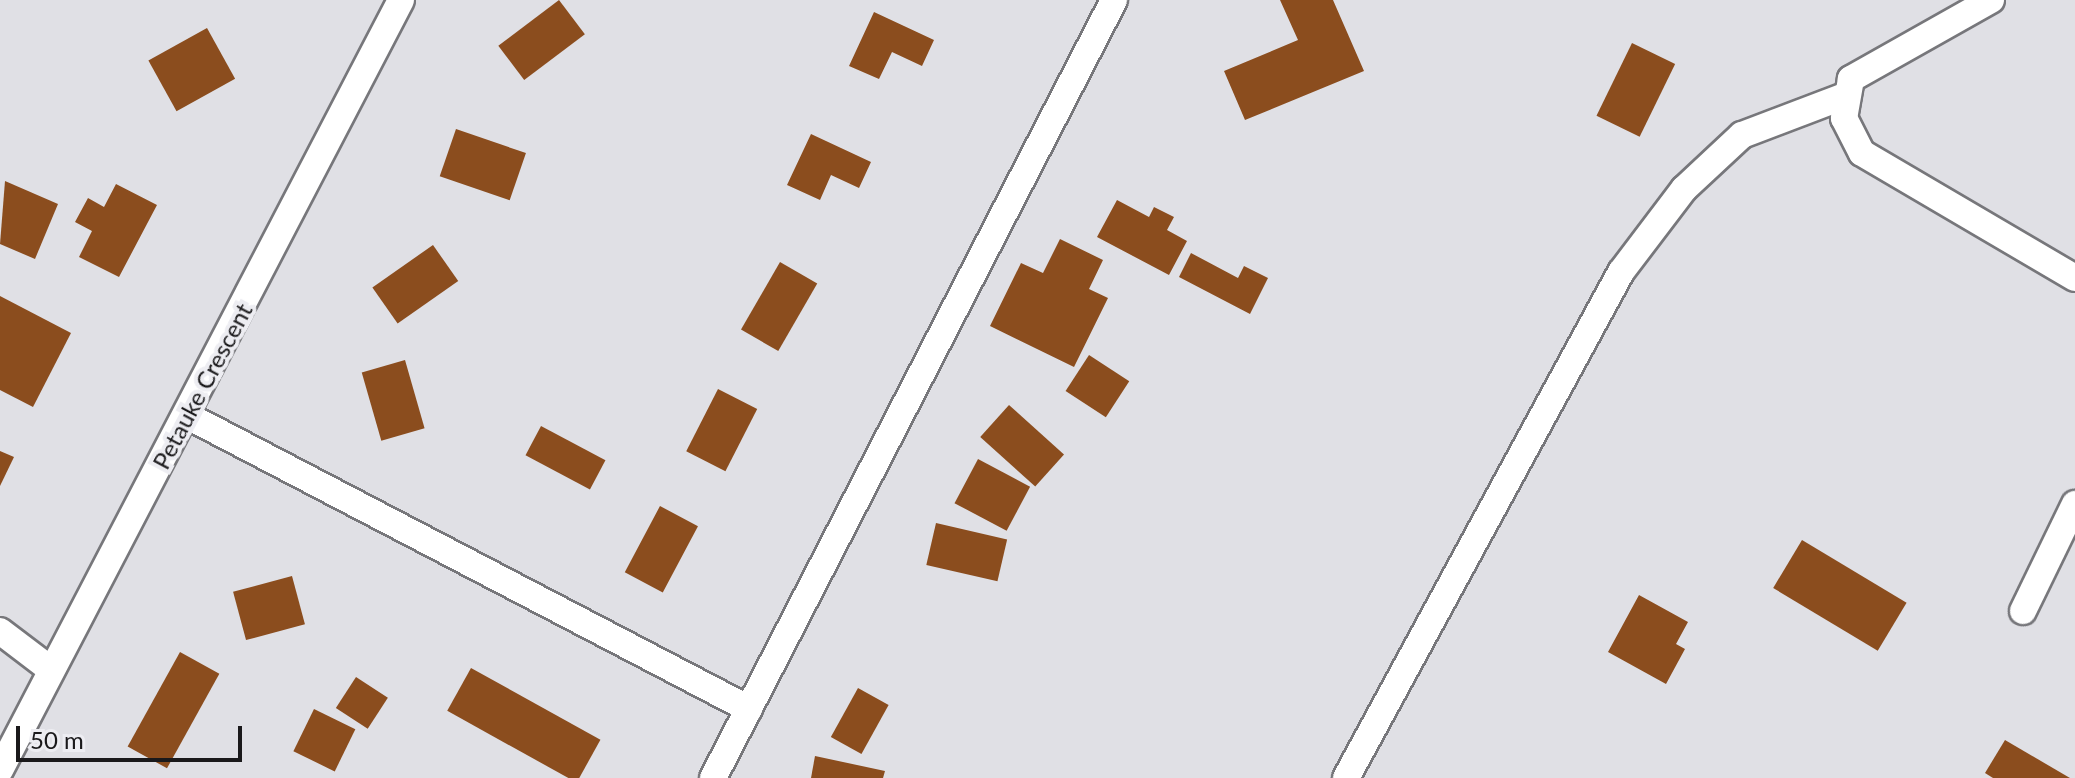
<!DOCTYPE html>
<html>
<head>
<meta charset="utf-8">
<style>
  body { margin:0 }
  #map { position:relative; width:2075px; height:778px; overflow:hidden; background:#e0e0e5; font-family:Lato,sans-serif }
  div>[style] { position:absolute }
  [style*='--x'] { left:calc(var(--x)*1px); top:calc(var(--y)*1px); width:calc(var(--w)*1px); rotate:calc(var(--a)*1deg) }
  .building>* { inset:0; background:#8b4d1e; transform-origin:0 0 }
  .roads { filter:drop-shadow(2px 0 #77777b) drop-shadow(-2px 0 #77777b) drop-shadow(0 2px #77777b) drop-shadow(0 -2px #77777b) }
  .minor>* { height:26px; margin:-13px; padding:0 13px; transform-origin:13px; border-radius:13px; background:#fff }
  span { translate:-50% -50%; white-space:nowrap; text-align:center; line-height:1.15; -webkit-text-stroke:8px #ededf2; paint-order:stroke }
  .street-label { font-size:24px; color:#1a191b }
  .scale { position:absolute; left:16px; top:726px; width:226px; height:36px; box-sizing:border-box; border:4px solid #1a191b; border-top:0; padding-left:10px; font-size:24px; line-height:28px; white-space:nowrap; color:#1a191b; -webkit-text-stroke:6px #ededf2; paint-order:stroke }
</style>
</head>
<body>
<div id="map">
  <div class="building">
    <div style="left:559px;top:0;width:43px;height:76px;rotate:53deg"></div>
    <div style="clip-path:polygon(1280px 0,1333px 0,1364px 71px,1245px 120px,1224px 71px,1298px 40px)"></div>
    <div style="clip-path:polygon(874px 12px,934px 40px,922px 66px,892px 52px,879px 79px,849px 66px)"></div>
    <div style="left:207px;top:28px;width:58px;height:67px;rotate:61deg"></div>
    <div style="left:1632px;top:43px;width:48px;height:81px;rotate:26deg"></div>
    <div style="left:456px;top:129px;width:74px;height:50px;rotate:19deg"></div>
    <div style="clip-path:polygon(811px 134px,871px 162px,859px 188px,831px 175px,820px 200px,787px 185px)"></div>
    <div style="clip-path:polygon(5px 181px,58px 204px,35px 259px,0 244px)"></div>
    <div style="clip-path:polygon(116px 184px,157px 205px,119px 277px,79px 257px,92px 231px,75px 222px,88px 198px,104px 207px)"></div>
    <div style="clip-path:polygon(1117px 200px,1149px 217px,1154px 207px,1174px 217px,1167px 230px,1187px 241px,1169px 275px,1097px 237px)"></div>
    <div style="clip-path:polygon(1060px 239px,1103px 260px,1089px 289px,1108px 298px,1074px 367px,990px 326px,1021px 263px,1043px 273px)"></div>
    <div style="left:433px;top:245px;width:44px;height:74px;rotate:55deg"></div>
    <div style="clip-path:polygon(1191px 253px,1238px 278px,1244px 266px,1268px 278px,1250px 314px,1179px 277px)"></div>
    <div style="left:780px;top:262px;width:43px;height:78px;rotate:30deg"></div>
    <div style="clip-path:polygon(0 296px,71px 333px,33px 407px,0 390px)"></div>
    <div style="left:1089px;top:355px;width:48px;height:43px;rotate:33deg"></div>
    <div style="left:405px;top:360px;width:71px;height:45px;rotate:74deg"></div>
    <div style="left:718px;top:389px;width:44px;height:70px;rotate:27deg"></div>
    <div style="left:1009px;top:405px;width:74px;height:43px;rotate:42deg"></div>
    <div style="left:541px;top:426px;width:73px;height:33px;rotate:28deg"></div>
    <div style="clip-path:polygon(0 451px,14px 457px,0 486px)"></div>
    <div style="left:978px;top:459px;width:59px;height:50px;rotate:28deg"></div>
    <div style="left:660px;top:506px;width:43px;height:75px;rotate:28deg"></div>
    <div style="left:936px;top:523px;width:73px;height:43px;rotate:13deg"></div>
    <div style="left:1802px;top:540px;width:122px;height:56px;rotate:31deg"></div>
    <div style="left:292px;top:576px;width:50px;height:61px;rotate:75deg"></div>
    <div style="clip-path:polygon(1639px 595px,1688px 622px,1676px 644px,1685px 649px,1666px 684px,1608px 652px)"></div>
    <div style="left:180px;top:652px;width:45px;height:108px;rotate:29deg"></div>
    <div style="left:471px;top:668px;width:148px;height:49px;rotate:29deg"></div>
    <div style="left:356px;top:677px;width:38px;height:37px;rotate:33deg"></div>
    <div style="left:858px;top:688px;width:35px;height:56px;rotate:29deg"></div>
    <div style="left:314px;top:709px;width:46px;height:47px;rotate:26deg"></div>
    <div style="clip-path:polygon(2005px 740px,2070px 778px,1993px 778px,1985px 773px)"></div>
    <div style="clip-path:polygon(815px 756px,885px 771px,883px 778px,811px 778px)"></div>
  </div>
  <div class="roads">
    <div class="minor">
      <div style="--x:1991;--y:0;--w:161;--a:150.6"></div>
      <div style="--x:1851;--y:79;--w:40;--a:100"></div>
      <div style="--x:1844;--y:118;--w:39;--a:63"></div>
      <div style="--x:1862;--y:153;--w:247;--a:30.4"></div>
      <div style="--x:186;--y:415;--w:635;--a:27.57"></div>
      <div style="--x:2023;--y:611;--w:119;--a:-64.1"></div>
      <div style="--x:0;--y:631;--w:63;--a:37.2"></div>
      <div style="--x:0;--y:770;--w:868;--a:-62.49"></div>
      <div style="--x:713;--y:778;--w:875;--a:-62.73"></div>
      <div style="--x:1346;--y:778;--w:576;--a:-61.48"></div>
      <div style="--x:1621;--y:272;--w:104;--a:-52.8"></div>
      <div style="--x:1684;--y:189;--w:79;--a:-43"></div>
      <div style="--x:1742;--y:135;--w:107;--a:-20.8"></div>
    </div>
  </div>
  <div class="street-label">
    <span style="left:202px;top:386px;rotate:-62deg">Petauke Crescent</span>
  </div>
  <div class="scale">50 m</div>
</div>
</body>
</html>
